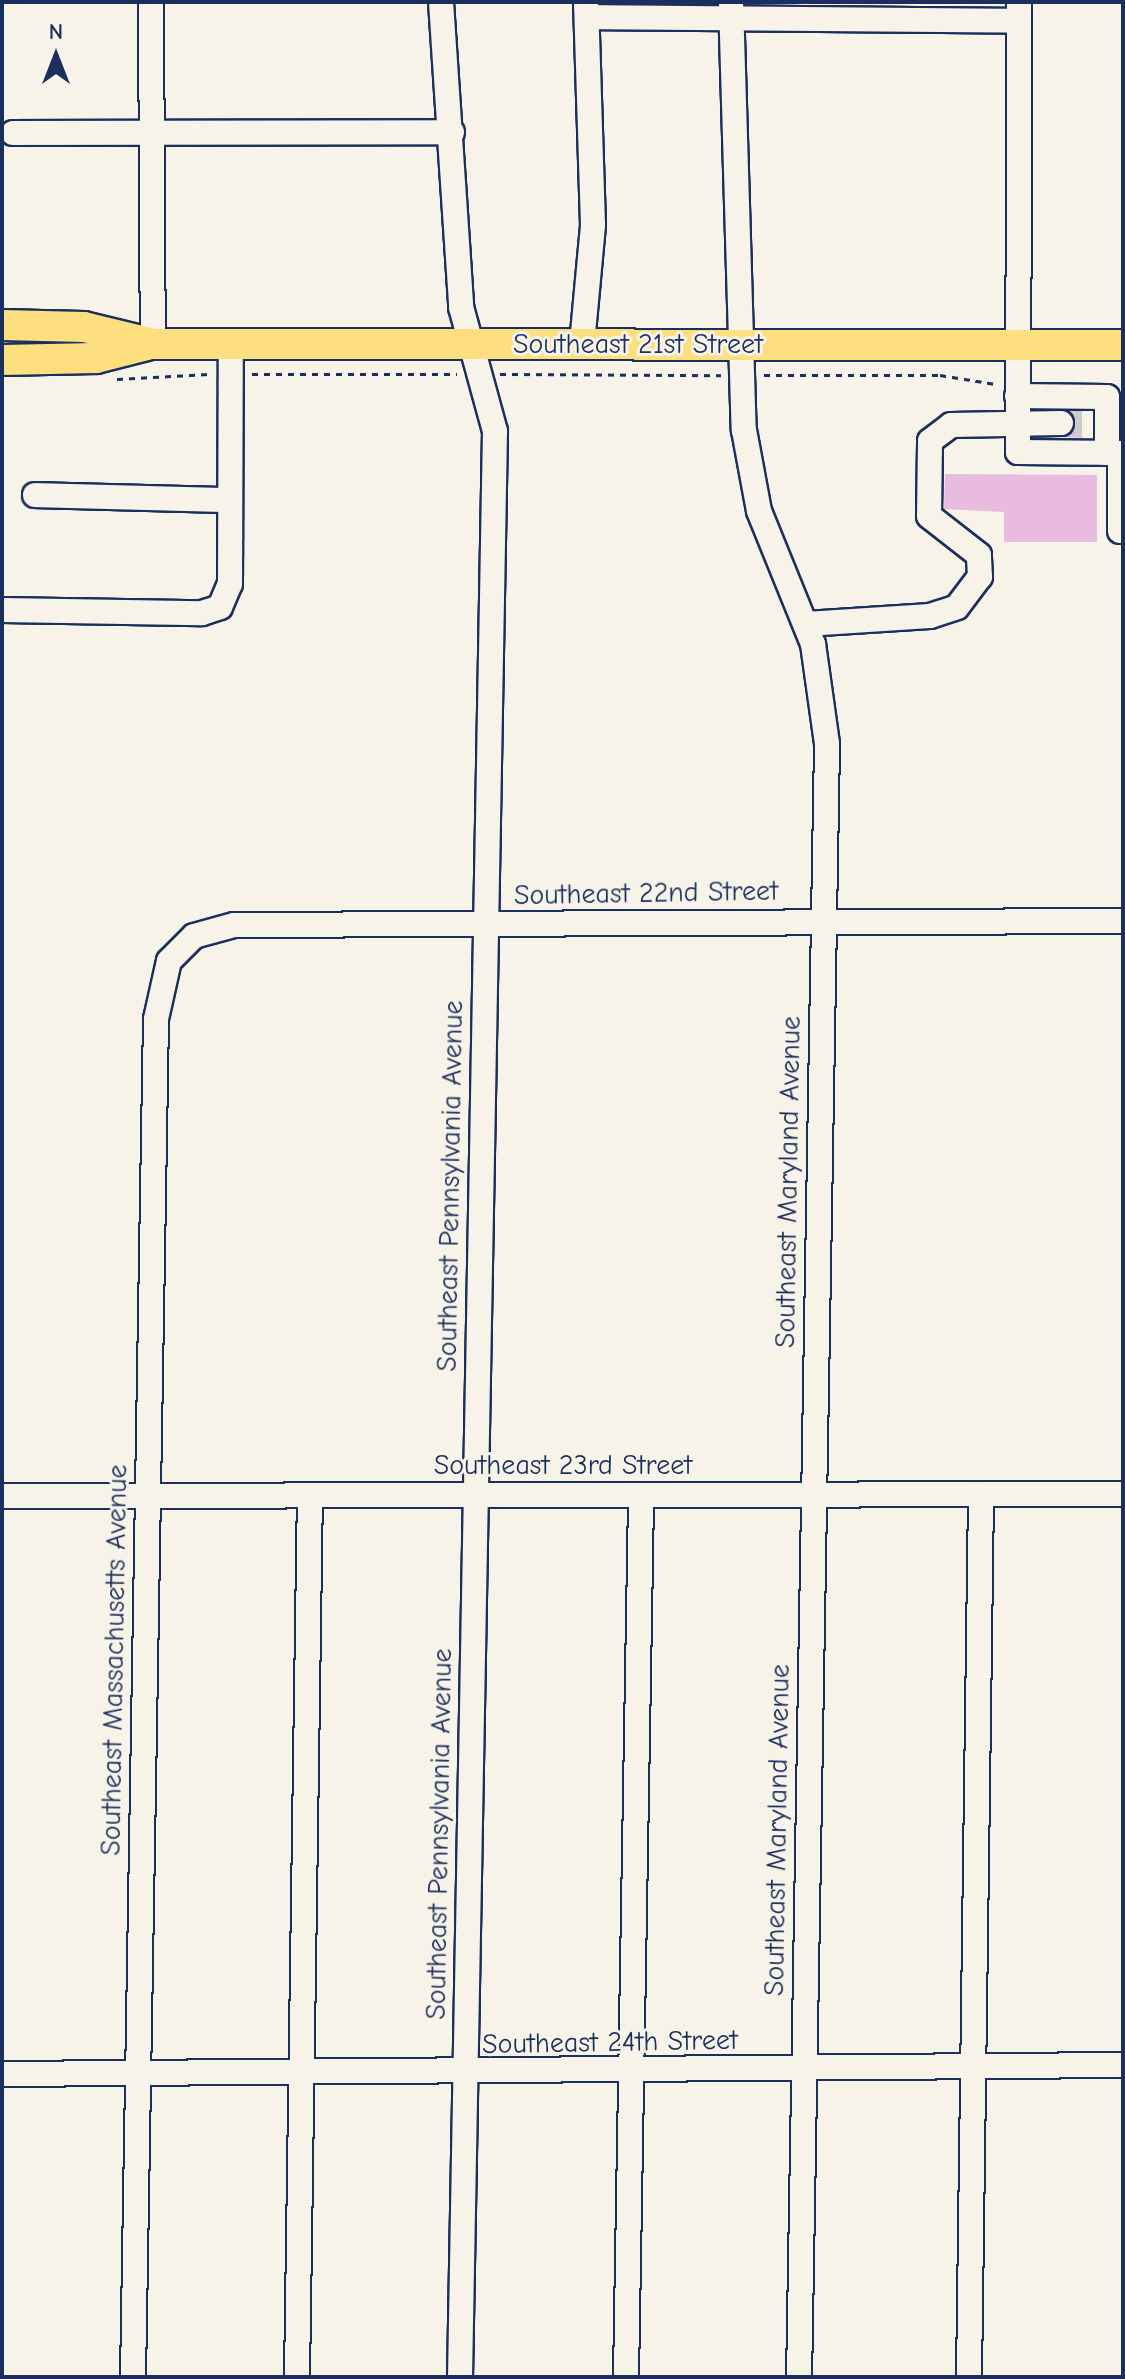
<!DOCTYPE html>
<html>
<head>
<meta charset="utf-8">
<style>
  body { margin:0 }
  #map { position:relative; width:1125px; height:2379px; overflow:hidden; background:#f7f3e8; font-family:"Comic Neue",sans-serif }
  div>[style] { position:absolute }
  [style*='--x'] { left:calc(var(--x)*1px); top:calc(var(--y)*1px); width:calc(var(--w)*1px); rotate:calc(var(--a)*1deg) }
  .building>* { inset:0; background:#e9bbde }
  .minor-tunnel>* { height:24px; margin-top:-12px; transform-origin:0; background:repeating-linear-gradient(90deg,#cbcccc 0 24px,transparent 0 36px) }
  .path>* { height:3px; margin-top:-1.5px; transform-origin:0; background:repeating-linear-gradient(90deg,#1b2f5e 0 6px,transparent 0 12px) }
  .roads { filter:drop-shadow(2px 0 #1b2f5e) drop-shadow(-2px 0 #1b2f5e) drop-shadow(0 2px #1b2f5e) drop-shadow(0 -2px #1b2f5e) }
  .minor>* { height:24px; margin:-12px; padding:0 12px; transform-origin:12px; border-radius:12px; background:#f7f3e8 }
  .major>* { height:30px; margin:-15px; padding:0 15px; transform-origin:15px; border-radius:15px; background:#fedf80 }
  span { translate:-50% -50%; white-space:nowrap; text-align:center; line-height:1.15; -webkit-text-stroke:6px #f7f3e8; paint-order:stroke }
  .street-label { font-size:28px; color:#1b2f5e }
  .frame { position:absolute; inset:0; border:4px solid #1b2f5e; pointer-events:none }
  .north { position:absolute; left:16px; top:16px; width:80px; height:80px; -webkit-text-stroke:6px #f7f3e8; paint-order:stroke; rotate:0deg; font-size:22px; font-weight:700; line-height:32px; text-align:center; color:#1b2f5e }
  .north::after { content:''; display:block; margin:auto; width:28px; height:36px; background:#1b2f5e; clip-path:polygon(50% 0,100% 100%,50% 72%,0 100%) }
</style>
</head>
<body>
<div id="map">
  <div class="building">
    <div style="clip-path:polygon(1070px 412px,1082px 412px,1082px 438px,1064px 437px,1074px 430px)"></div>
    <div style="clip-path:polygon(945px 474px,1097px 475px,1097px 542px,1004px 542px,1004px 512px,944px 509px)"></div>
  </div>
  <div class="minor-tunnel">
    <div style="--x:1061;--y:423;--w:21;--a:0"></div>
  </div>
  <div class="path">
    <div style="--x:252;--y:374;--w:205;--a:0"></div>
    <div style="--x:500;--y:374;--w:221;--a:0.3"></div>
    <div style="--x:764;--y:375;--w:176;--a:0"></div>
    <div style="--x:940;--y:375;--w:56;--a:9.3"></div>
    <div style="--x:117;--y:379;--w:92;--a:-3.1"></div>
  </div>
  <div class="roads">
    <div class="minor">
      <div style="--x:151;--y:2;--w:342;--a:89.7"></div>
      <div style="--x:441;--y:2;--w:306;--a:86.2"></div>
      <div style="--x:461;--y:307;--w:129;--a:74.7"></div>
      <div style="--x:495;--y:431;--w:1946;--a:91.03"></div>
      <div style="--x:731;--y:2;--w:428;--a:88.3"></div>
      <div style="--x:744;--y:430;--w:82;--a:79.5"></div>
      <div style="--x:759;--y:511;--w:144;--a:67.9"></div>
      <div style="--x:813;--y:644;--w:101;--a:82"></div>
      <div style="--x:827;--y:744;--w:1633;--a:90.98"></div>
      <div style="--x:1019;--y:2;--w:450;--a:90.1"></div>
      <div style="--x:1018;--y:452;--w:105;--a:0.5"></div>
      <div style="--x:587;--y:17;--w:432;--a:0.5"></div>
      <div style="--x:13;--y:133;--w:439;--a:-0.1"></div>
      <div style="--x:582;--y:344;--w:120;--a:-84.7"></div>
      <div style="--x:593;--y:225;--w:222;--a:-91.8"></div>
      <div style="--x:1017;--y:396;--w:90;--a:0.6"></div>
      <div style="--x:1107;--y:397;--w:56;--a:90"></div>
      <div style="--x:35;--y:495;--w:195;--a:1.5"></div>
      <div style="--x:1120;--y:531;--w:78;--a:-90"></div>
      <div style="--x:2;--y:610;--w:200;--a:0.9"></div>
      <div style="--x:202;--y:613;--w:19;--a:-18"></div>
      <div style="--x:220;--y:607;--w:25;--a:-67"></div>
      <div style="--x:230;--y:584;--w:240;--a:-89.8"></div>
      <div style="--x:806;--y:624;--w:124;--a:-3.7"></div>
      <div style="--x:930;--y:616;--w:28;--a:-18"></div>
      <div style="--x:957;--y:607;--w:38;--a:-53"></div>
      <div style="--x:980;--y:577;--w:22;--a:-93"></div>
      <div style="--x:979;--y:555;--w:63;--a:-142"></div>
      <div style="--x:929;--y:516;--w:75;--a:-89.2"></div>
      <div style="--x:930;--y:441;--w:26;--a:-37"></div>
      <div style="--x:951;--y:425;--w:110;--a:-1"></div>
      <div style="--x:2;--y:1496;--w:1121;--a:-0.1"></div>
      <div style="--x:2;--y:2074;--w:1121;--a:-0.46"></div>
      <div style="--x:133;--y:2377;--w:1358;--a:-89.03"></div>
      <div style="--x:156;--y:1019;--w:59;--a:-77.4"></div>
      <div style="--x:169;--y:961;--w:35;--a:-45"></div>
      <div style="--x:194;--y:936;--w:41;--a:-15.4"></div>
      <div style="--x:234;--y:925;--w:889;--a:-0.26"></div>
      <div style="--x:297;--y:2377;--w:882;--a:-89.16"></div>
      <div style="--x:626;--y:2377;--w:881;--a:-89.02"></div>
      <div style="--x:969;--y:2377;--w:882;--a:-89.22"></div>
    </div>
    <div class="major">
      <div style="--x:2;--y:325;--w:82;--a:1.4"></div>
      <div style="--x:84;--y:327;--w:71;--a:13.8"></div>
      <div style="--x:153;--y:344;--w:970;--a:0.06"></div>
      <div style="--x:2;--y:360;--w:94;--a:-1.2"></div>
      <div style="--x:96;--y:358;--w:53;--a:-14.3"></div>
    </div>
  </div>
  <div class="street-label">
    <span style="left:638px;top:344px">Southeast 21st Street</span>
    <span style="left:646px;top:893px;rotate:-1deg">Southeast 22nd Street</span>
    <span style="left:788px;top:1182px;rotate:-89deg">Southeast Maryland Avenue</span>
    <span style="left:450px;top:1186px;rotate:-89deg">Southeast Pennsylvania Avenue</span>
    <span style="left:563px;top:1465px">Southeast 23rd Street</span>
    <span style="left:114px;top:1660px;rotate:-89deg">Southeast Massachusetts Avenue</span>
    <span style="left:777px;top:1830px;rotate:-89deg">Southeast Maryland Avenue</span>
    <span style="left:439px;top:1834px;rotate:-89deg">Southeast Pennsylvania Avenue</span>
    <span style="left:610px;top:2042px;rotate:-1deg">Southeast 24th Street</span>
  </div>
  <div class="frame"></div>
  <div class="north">N</div>
</div>
</body>
</html>
